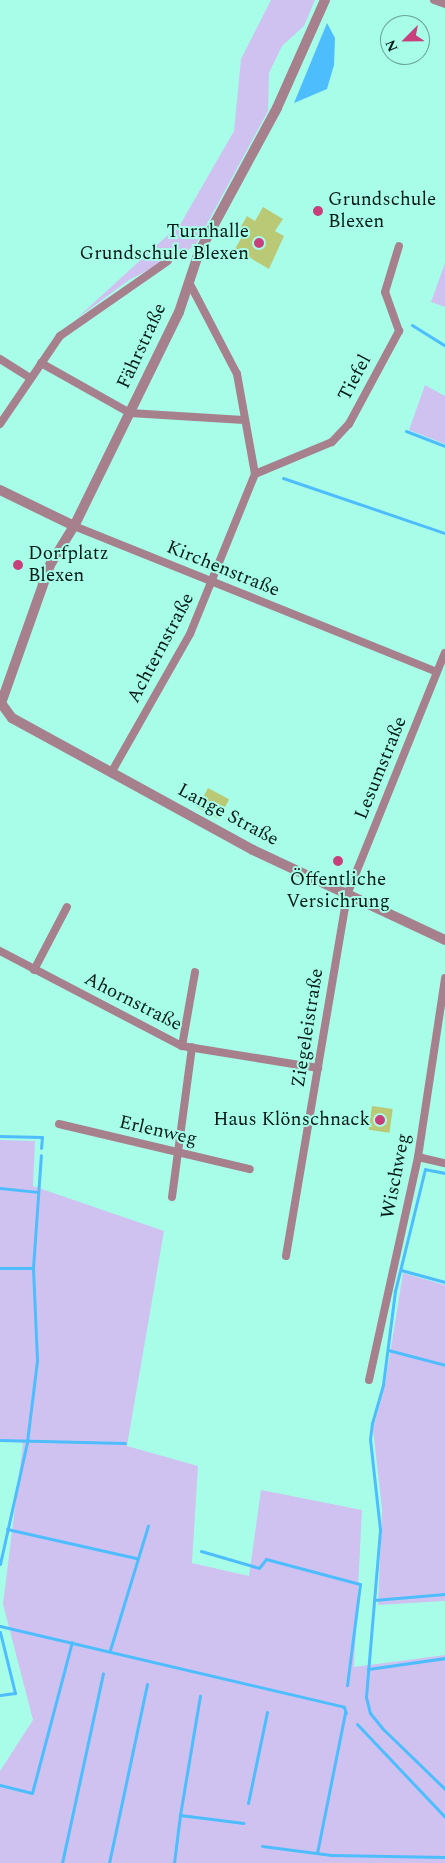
<!DOCTYPE html>
<html>
<head>
<meta charset="utf-8">
<style>
  body { margin:0 }
  #map { position:relative; width:445px; height:1863px; overflow:hidden; background:#a8fde9; font-family:Spectral,serif }
  div>[style] { position:absolute }
  [style*='--x'] { left:calc(var(--x)*1px); top:calc(var(--y)*1px); width:calc(var(--w)*1px); rotate:calc(var(--a)*1deg) }
  .green>* { inset:0; background:#cfc2f1 }
  .water>* { inset:0; background:#4ebdfd }
  .stream>* { height:3px; margin:-1.5px; padding:0 1.5px; transform-origin:1.5px; border-radius:1.5px; background:#4ebdfd }
  .building>* { inset:0; background:#b9c976; transform-origin:0 0 }
  .minor>* { height:8px; margin:-4px; padding:0 4px; transform-origin:4px; border-radius:4px; background:#a6818d }
  .tertiary>* { height:10px; margin:-5px; padding:0 5px; transform-origin:5px; border-radius:5px; background:#a6818d }
  .dots>* { width:14px; height:14px; translate:-50% -50%; box-sizing:border-box; border:2px solid #a8fde9; border-radius:50% }
  span { translate:-50% -50%; white-space:nowrap; text-align:center; line-height:1.15; -webkit-text-stroke:4px #a8fde9; paint-order:stroke }
  .poi-label { font-size:19px; color:#031b16 }
  .left { translate:0 -50%; text-align:left }
  .right { translate:-100% -50%; text-align:right }
  .street-label { font-size:19px; color:#031b16 }
  .north { position:absolute; left:380px; top:15px; width:50px; height:50px; box-sizing:border-box; background:#a8fde9; border:1px solid #66a395; border-radius:50%; rotate:247deg; font-size:14px; font-weight:700; line-height:20px; text-align:center; color:#031b16 }
  .north::after { content:''; display:block; margin:auto; width:18px; height:22px; background:#c83f7b; clip-path:polygon(50% 0,100% 100%,50% 72%,0 100%) }
</style>
</head>
<body>
<div id="map">
  <div class="green">
    <div style="clip-path:polygon(271px 0,315px 0,304px 26px,282px 46px,269px 73px,268px 111px,195px 246px,129px 280px,76px 319px,181px 223px,234px 131px,241px 59px)"></div>
    <div style="clip-path:polygon(445px 263px,445px 307px,431px 302px)"></div>
    <div style="clip-path:polygon(425px 385px,445px 396px,445px 444px,409px 430px)"></div>
    <div style="clip-path:polygon(0 1140px,35px 1141px,33px 1186px,164px 1231px,127px 1446px,198px 1466px,192px 1563px,249px 1576px,261px 1490px,362px 1510px,354px 1667px,445px 1655px,445px 1863px,0 1863px,0 1771px,33px 1720px,3px 1604px,23px 1443px,0 1441px)"></div>
    <div style="clip-path:polygon(403px 1273px,445px 1285px,445px 1601px,378px 1605px,382px 1509px,373px 1429px,385px 1385px)"></div>
  </div>
  <div class="water">
    <div style="clip-path:polygon(327px 23px,335px 38px,334px 65px,327px 89px,294px 103px)"></div>
  </div>
  <div class="stream">
    <div style="--x:412;--y:325;--w:39;--a:32"></div>
    <div style="--x:406;--y:431;--w:42;--a:21"></div>
    <div style="--x:283;--y:478;--w:171;--a:18.8"></div>
    <div style="--x:0;--y:1136;--w:42;--a:1.4"></div>
    <div style="--x:42;--y:1137;--w:11;--a:95"></div>
    <div style="--x:445;--y:1173;--w:20;--a:-169"></div>
    <div style="--x:425;--y:1169;--w:126;--a:103.8"></div>
    <div style="--x:395;--y:1291;--w:95;--a:97.3"></div>
    <div style="--x:383;--y:1385;--w:40;--a:106"></div>
    <div style="--x:372;--y:1423;--w:16;--a:97"></div>
    <div style="--x:370;--y:1439;--w:92;--a:83.7"></div>
    <div style="--x:380;--y:1530;--w:168;--a:94.8"></div>
    <div style="--x:366;--y:1697;--w:16;--a:76"></div>
    <div style="--x:370;--y:1713;--w:19;--a:51"></div>
    <div style="--x:382;--y:1728;--w:88;--a:44.1"></div>
    <div style="--x:0;--y:1188;--w:37;--a:6"></div>
    <div style="--x:0;--y:1268;--w:33;--a:0"></div>
    <div style="--x:401;--y:1270;--w:46;--a:15.3"></div>
    <div style="--x:388;--y:1350;--w:59;--a:14.7"></div>
    <div style="--x:0;--y:1440;--w:125;--a:1.4"></div>
    <div style="--x:7;--y:1529;--w:132;--a:12.7"></div>
    <div style="--x:201;--y:1551;--w:60;--a:16.3"></div>
    <div style="--x:259;--y:1568;--w:11;--a:-52"></div>
    <div style="--x:266;--y:1559;--w:97;--a:14.9"></div>
    <div style="--x:360;--y:1584;--w:102;--a:97.3"></div>
    <div style="--x:0;--y:1564;--w:125;--a:-77.5"></div>
    <div style="--x:27;--y:1442;--w:83;--a:-83"></div>
    <div style="--x:37;--y:1360;--w:92;--a:-92.5"></div>
    <div style="--x:33;--y:1268;--w:113;--a:-86"></div>
    <div style="--x:374;--y:1600;--w:71;--a:-4.8"></div>
    <div style="--x:0;--y:1626;--w:353;--a:13.2"></div>
    <div style="--x:344;--y:1707;--w:6;--a:72"></div>
    <div style="--x:0;--y:1632;--w:63;--a:76.2"></div>
    <div style="--x:15;--y:1693;--w:15;--a:172"></div>
    <div style="--x:110;--y:1650;--w:130;--a:-73"></div>
    <div style="--x:368;--y:1669;--w:78;--a:-8.1"></div>
    <div style="--x:357;--y:1724;--w:128;--a:46.6"></div>
    <div style="--x:0;--y:1785;--w:33;--a:14"></div>
    <div style="--x:32;--y:1793;--w:156;--a:-75.2"></div>
    <div style="--x:248;--y:1803;--w:93;--a:-78.2"></div>
    <div style="--x:180;--y:1815;--w:121;--a:-80.5"></div>
    <div style="--x:262;--y:1846;--w:70;--a:7.4"></div>
    <div style="--x:331;--y:1855;--w:114;--a:1"></div>
    <div style="--x:317;--y:1853;--w:143;--a:-78.7"></div>
    <div style="--x:62;--y:1863;--w:194;--a:-77.8"></div>
    <div style="--x:109;--y:1863;--w:183;--a:-78"></div>
    <div style="--x:174;--y:1863;--w:48;--a:-82.9"></div>
    <div style="--x:180;--y:1815;--w:64;--a:7.1"></div>
  </div>
  <div class="building">
    <div style="clip-path:polygon(263px 207px,283px 219px,275px 231px,284px 236px,269px 269px,235px 249px,243px 235px,238px 232px,247px 216px,255px 221px)"></div>
    <div style="left:208px;top:788px;width:24px;height:22px;rotate:28deg"></div>
    <div style="left:372px;top:1106px;width:21px;height:24px;rotate:8deg"></div>
  </div>
  <div class="minor">
    <div style="--x:434;--y:0;--w:12;--a:20"></div>
    <div style="--x:0;--y:359;--w:34;--a:32"></div>
    <div style="--x:41;--y:363;--w:102;--a:29.3"></div>
    <div style="--x:130;--y:413;--w:114;--a:3.5"></div>
    <div style="--x:0;--y:424;--w:107;--a:-55.7"></div>
    <div style="--x:60;--y:336;--w:131;--a:-34.8"></div>
    <div style="--x:255;--y:474;--w:83;--a:-22.6"></div>
    <div style="--x:332;--y:442;--w:25;--a:-47"></div>
    <div style="--x:349;--y:424;--w:106;--a:-61.7"></div>
    <div style="--x:399;--y:331;--w:41;--a:-109.7"></div>
    <div style="--x:385;--y:292;--w:48;--a:-73.1"></div>
    <div style="--x:74;--y:526;--w:391;--a:21.9"></div>
    <div style="--x:111;--y:773;--w:160;--a:-60.4"></div>
    <div style="--x:190;--y:634;--w:173;--a:-67.9"></div>
    <div style="--x:255;--y:474;--w:102;--a:-100.2"></div>
    <div style="--x:237;--y:374;--w:104;--a:-117.6"></div>
    <div style="--x:0;--y:951;--w:205;--a:27.6"></div>
    <div style="--x:182;--y:1046;--w:138;--a:9.2"></div>
    <div style="--x:34;--y:970;--w:71;--a:-62.4"></div>
    <div style="--x:182;--y:1046;--w:75;--a:-80"></div>
    <div style="--x:59;--y:1124;--w:196;--a:13.3"></div>
    <div style="--x:418;--y:1157;--w:28;--a:13"></div>
    <div style="--x:172;--y:1197;--w:151;--a:-82.4"></div>
    <div style="--x:286;--y:1256;--w:366;--a:-80.4"></div>
    <div style="--x:347;--y:895;--w:261;--a:-68"></div>
    <div style="--x:369;--y:1380;--w:228;--a:-77.6"></div>
    <div style="--x:418;--y:1157;--w:181;--a:-81.4"></div>
  </div>
  <div class="tertiary">
    <div style="--x:325;--y:0;--w:118;--a:114"></div>
    <div style="--x:277;--y:108;--w:164;--a:118.4"></div>
    <div style="--x:199;--y:252;--w:63;--a:108.4"></div>
    <div style="--x:179;--y:312;--w:238;--a:116.1"></div>
    <div style="--x:74;--y:526;--w:46;--a:121.6"></div>
    <div style="--x:50;--y:565;--w:146;--a:109.5"></div>
    <div style="--x:1;--y:703;--w:19;--a:54"></div>
    <div style="--x:12;--y:718;--w:275;--a:28.7"></div>
    <div style="--x:253;--y:850;--w:212;--a:25.1"></div>
    <div style="--x:0;--y:490;--w:82;--a:25.9"></div>
  </div>
  <div class="dots">
    <div style="left:318px;top:211px;background:#c83f7b"></div>
    <div style="left:259px;top:243px;background:#c83f7b"></div>
    <div style="left:18px;top:565px;background:#c83f7b"></div>
    <div style="left:338px;top:861px;background:#c83f7b"></div>
    <div style="left:380px;top:1120px;background:#c83f7b"></div>
  </div>
  <div class="poi-label">
    <span class="left" style="left:328px;top:211px">Grundschule<br>Blexen</span>
    <span class="right" style="left:249px;top:243px">Turnhalle<br>Grundschule Blexen</span>
    <span class="left" style="left:28px;top:565px">Dorfplatz<br>Blexen</span>
    <span style="left:338px;top:891px">Öffentliche<br>Versichrung</span>
    <span class="right" style="left:370px;top:1120px">Haus Klönschnack</span>
  </div>
  <div class="street-label">
    <span style="left:142px;top:346px;rotate:-65deg">Fährstraße</span>
    <span style="left:355px;top:378px;rotate:-62deg">Tiefel</span>
    <span style="left:223px;top:569px;rotate:22deg">Kirchenstraße</span>
    <span style="left:161px;top:648px;rotate:-62deg">Achternstraße</span>
    <span style="left:381px;top:768px;rotate:-68deg">Lesumstraße</span>
    <span style="left:228px;top:815px;rotate:28deg">Lange Straße</span>
    <span style="left:133px;top:1002px;rotate:27deg">Ahornstraße</span>
    <span style="left:308px;top:1028px;rotate:-81deg">Ziegeleistraße</span>
    <span style="left:158px;top:1131px;rotate:13deg">Erlenweg</span>
    <span style="left:396px;top:1176px;rotate:-79deg">Wischweg</span>
  </div>
  <div class="north">N</div>
</div>
</body>
</html>
